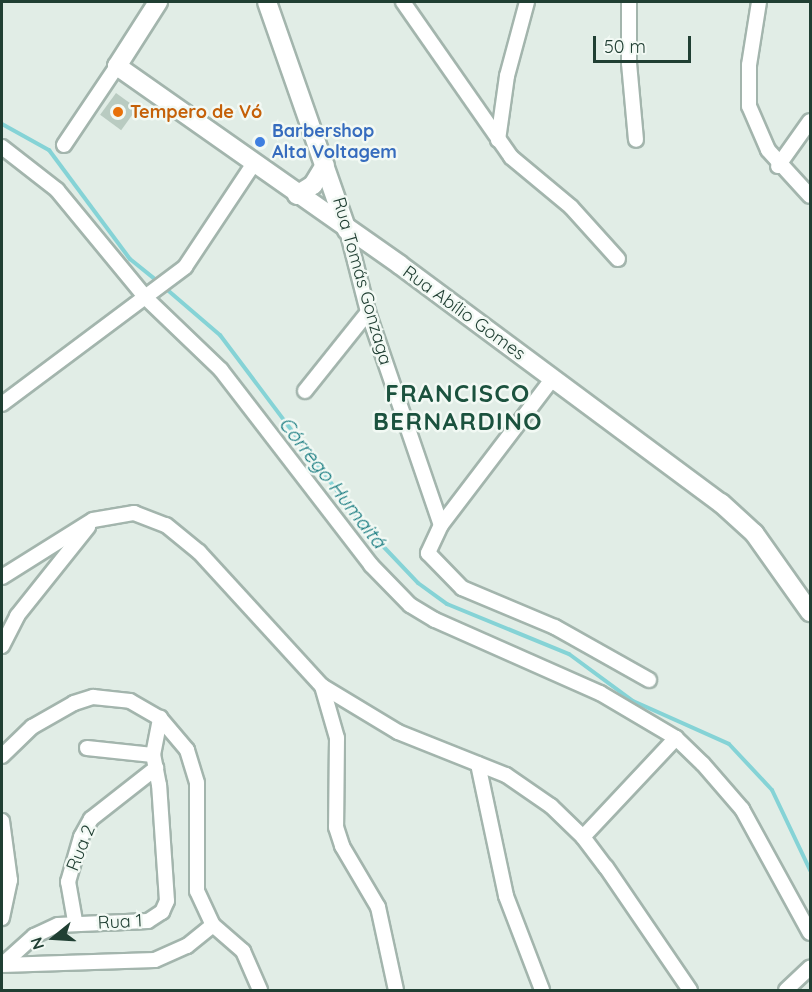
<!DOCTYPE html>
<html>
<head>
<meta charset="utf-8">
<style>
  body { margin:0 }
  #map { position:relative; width:812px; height:992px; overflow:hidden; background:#e1ede6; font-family:Quicksand,sans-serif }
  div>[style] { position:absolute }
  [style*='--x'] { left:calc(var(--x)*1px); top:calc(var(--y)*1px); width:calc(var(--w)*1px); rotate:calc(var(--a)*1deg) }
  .stream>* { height:4px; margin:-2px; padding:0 2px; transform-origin:2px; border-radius:2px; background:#85d3d6 }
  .building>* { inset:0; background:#b9cbc1; transform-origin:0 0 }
  .roads { filter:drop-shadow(2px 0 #a3b5ad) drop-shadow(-2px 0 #a3b5ad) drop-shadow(0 2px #a3b5ad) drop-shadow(0 -2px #a3b5ad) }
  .street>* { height:14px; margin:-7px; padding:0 7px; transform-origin:7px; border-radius:7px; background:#fff }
  .secondary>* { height:18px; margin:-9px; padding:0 9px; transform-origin:9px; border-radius:9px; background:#fff }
  .dots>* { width:16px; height:16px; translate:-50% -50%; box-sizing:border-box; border:3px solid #f2f9f4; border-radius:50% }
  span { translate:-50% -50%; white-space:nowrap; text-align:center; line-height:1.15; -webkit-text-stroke:5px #f2f9f4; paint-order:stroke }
  .food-label { font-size:18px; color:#c56008; font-weight:700 }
  .left { translate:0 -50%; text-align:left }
  .shop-label { font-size:18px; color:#366cbe; font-weight:700 }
  .street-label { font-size:18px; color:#203f33 }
  .water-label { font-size:20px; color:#167a7f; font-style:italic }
  .district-label { font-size:24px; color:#1b523e; font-weight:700; letter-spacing:1.5px }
  .frame { position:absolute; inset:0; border:3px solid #203f33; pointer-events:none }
  .north { position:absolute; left:24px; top:908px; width:60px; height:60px; -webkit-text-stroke:4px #f2f9f4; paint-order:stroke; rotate:252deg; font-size:16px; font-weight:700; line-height:24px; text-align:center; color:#203f33 }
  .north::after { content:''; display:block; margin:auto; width:21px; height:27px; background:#203f33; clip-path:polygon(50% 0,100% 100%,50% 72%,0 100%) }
  .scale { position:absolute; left:593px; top:36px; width:98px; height:27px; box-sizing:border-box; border:3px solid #203f33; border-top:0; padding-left:8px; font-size:18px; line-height:21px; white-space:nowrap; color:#203f33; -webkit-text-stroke:4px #f2f9f4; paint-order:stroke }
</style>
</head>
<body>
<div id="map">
  <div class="stream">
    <div style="--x:2;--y:124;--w:54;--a:29"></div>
    <div style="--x:49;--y:150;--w:136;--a:53.4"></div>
    <div style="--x:130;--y:259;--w:36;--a:39"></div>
    <div style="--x:164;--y:287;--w:74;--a:40.6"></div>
    <div style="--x:220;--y:335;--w:235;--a:53.1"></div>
    <div style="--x:361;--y:523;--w:83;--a:46.5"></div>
    <div style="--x:418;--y:583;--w:36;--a:36"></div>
    <div style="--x:447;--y:604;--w:132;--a:22.3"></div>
    <div style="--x:569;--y:654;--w:79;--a:36.3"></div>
    <div style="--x:633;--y:701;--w:105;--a:24.1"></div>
    <div style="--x:729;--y:744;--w:63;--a:46.9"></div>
    <div style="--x:772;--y:790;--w:89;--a:64.6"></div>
  </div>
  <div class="building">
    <div style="left:116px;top:93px;width:26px;height:27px;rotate:36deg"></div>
  </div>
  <div class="roads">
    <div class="street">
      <div style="--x:403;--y:2;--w:189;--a:55.1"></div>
      <div style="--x:511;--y:157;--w:78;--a:39.8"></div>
      <div style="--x:571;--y:207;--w:70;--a:47.9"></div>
      <div style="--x:629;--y:2;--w:61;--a:90"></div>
      <div style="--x:629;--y:63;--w:77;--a:84.8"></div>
      <div style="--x:759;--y:2;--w:64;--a:99"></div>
      <div style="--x:749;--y:65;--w:41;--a:90"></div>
      <div style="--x:749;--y:106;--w:48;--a:66.6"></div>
      <div style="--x:768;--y:150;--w:62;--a:47.6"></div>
      <div style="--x:498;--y:140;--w:65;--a:-82"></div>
      <div style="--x:507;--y:76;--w:77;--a:-74.9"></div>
      <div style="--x:64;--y:145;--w:95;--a:-56.1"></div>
      <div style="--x:2;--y:147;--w:70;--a:38"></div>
      <div style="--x:57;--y:190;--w:140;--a:50.5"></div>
      <div style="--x:146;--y:298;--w:104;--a:43.8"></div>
      <div style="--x:221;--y:370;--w:246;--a:52.4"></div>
      <div style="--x:371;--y:565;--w:56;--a:45.7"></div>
      <div style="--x:410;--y:605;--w:29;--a:31"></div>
      <div style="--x:435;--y:620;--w:180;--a:23.9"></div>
      <div style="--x:600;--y:693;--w:88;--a:30.6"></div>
      <div style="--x:676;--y:738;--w:37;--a:44"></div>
      <div style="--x:703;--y:764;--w:60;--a:49.1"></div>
      <div style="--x:742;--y:809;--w:141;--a:61.3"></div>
      <div style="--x:778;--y:166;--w:55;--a:-54.6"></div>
      <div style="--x:347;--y:230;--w:85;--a:75.6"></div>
      <div style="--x:368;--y:312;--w:225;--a:71.1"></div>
      <div style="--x:553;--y:378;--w:185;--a:127.3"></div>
      <div style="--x:441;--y:525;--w:31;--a:115"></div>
      <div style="--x:428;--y:553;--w:49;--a:45.8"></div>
      <div style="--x:462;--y:588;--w:101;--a:22.8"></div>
      <div style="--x:555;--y:627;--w:108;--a:29.4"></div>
      <div style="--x:305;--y:391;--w:101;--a:-51.4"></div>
      <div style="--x:2;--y:404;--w:229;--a:-36.8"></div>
      <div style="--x:185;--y:267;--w:125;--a:-56.4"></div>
      <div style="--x:2;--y:577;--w:107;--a:-32.1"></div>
      <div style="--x:93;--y:520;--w:42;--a:-9.7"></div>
      <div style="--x:134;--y:513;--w:34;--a:21"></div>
      <div style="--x:166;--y:525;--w:43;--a:39.3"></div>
      <div style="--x:199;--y:552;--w:182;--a:47.5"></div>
      <div style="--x:322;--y:686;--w:89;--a:31.2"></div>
      <div style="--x:398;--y:732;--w:116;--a:21.7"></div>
      <div style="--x:506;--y:775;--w:55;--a:34.6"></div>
      <div style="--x:551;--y:806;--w:45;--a:44.1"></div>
      <div style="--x:583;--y:837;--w:38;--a:53"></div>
      <div style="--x:606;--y:867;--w:149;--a:55.7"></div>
      <div style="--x:2;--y:646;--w:34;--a:-63"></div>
      <div style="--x:17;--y:616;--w:114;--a:-51.4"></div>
      <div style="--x:322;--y:686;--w:54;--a:73.9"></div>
      <div style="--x:337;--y:738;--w:89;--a:90.6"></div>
      <div style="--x:336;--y:827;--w:20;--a:72"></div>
      <div style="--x:342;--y:846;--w:71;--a:59.5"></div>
      <div style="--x:378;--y:907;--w:85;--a:77.8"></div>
      <div style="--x:87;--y:748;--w:66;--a:6.1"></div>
      <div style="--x:2;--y:756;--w:42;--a:-44"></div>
      <div style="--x:32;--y:727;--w:48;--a:-29.7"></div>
      <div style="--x:74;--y:703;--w:20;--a:-18"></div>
      <div style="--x:93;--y:697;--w:37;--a:6"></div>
      <div style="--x:130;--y:701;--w:34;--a:30"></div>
      <div style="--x:160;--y:718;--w:42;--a:49.8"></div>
      <div style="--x:187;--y:750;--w:34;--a:73"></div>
      <div style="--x:197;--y:783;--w:108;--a:90"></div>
      <div style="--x:197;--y:891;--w:38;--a:65"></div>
      <div style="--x:213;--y:925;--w:40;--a:41"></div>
      <div style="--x:243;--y:951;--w:43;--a:66.4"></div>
      <div style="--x:478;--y:764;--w:135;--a:78"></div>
      <div style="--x:506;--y:896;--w:101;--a:69"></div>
      <div style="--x:2;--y:821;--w:60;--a:82.3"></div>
      <div style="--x:10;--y:880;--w:39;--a:102"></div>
      <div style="--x:583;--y:837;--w:136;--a:-46.8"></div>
      <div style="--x:75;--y:921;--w:40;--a:-100"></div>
      <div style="--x:68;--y:882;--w:47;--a:-73.9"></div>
      <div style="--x:81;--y:837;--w:21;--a:-61"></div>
      <div style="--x:91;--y:819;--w:83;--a:-38.1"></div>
      <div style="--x:3;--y:964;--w:42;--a:-42.1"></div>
      <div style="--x:34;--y:936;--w:26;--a:-25"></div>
      <div style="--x:58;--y:925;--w:90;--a:-2.5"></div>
      <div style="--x:148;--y:921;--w:17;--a:-33"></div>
      <div style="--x:162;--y:912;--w:12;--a:-66"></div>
      <div style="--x:167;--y:901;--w:116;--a:-93.9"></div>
      <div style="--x:159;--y:785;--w:31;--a:-101"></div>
      <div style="--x:153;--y:755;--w:38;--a:-79"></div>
      <div style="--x:2;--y:965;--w:153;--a:-1.9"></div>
      <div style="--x:155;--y:960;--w:35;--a:-24"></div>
      <div style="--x:187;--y:946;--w:33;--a:-39"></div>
      <div style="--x:786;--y:990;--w:33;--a:-43"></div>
    </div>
    <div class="secondary">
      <div style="--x:158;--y:2;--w:76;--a:122.6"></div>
      <div style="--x:117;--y:66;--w:346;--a:35.1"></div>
      <div style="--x:400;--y:265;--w:400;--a:36.6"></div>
      <div style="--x:721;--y:503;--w:45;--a:42.3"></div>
      <div style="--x:754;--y:533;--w:97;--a:54.7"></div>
      <div style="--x:267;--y:2;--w:242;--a:70.7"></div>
      <div style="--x:297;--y:195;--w:19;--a:-32"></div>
      <div style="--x:313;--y:185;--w:23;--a:-59"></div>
    </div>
  </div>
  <div class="dots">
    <div style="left:118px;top:112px;background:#e8710a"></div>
    <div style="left:260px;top:142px;background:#3f7fe0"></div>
  </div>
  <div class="food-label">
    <span class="left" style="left:130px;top:112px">Tempero de Vó</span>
  </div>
  <div class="shop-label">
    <span class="left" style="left:272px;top:142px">Barbershop<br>Alta Voltagem</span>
  </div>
  <div class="street-label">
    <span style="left:362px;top:281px;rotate:74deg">Rua Tomás Gonzaga</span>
    <span style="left:464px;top:313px;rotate:36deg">Rua Abílio Gomes</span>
    <span style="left:81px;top:848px;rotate:-68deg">Rua 2</span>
    <span style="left:120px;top:922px;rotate:-3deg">Rua 1</span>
  </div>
  <div class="water-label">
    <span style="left:333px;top:482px;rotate:52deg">Córrego Humaitá</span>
  </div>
  <div class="district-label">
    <span style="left:458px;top:408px">FRANCISCO<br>BERNARDINO</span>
  </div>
  <div class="frame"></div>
  <div class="north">N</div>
  <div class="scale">50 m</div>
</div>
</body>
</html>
